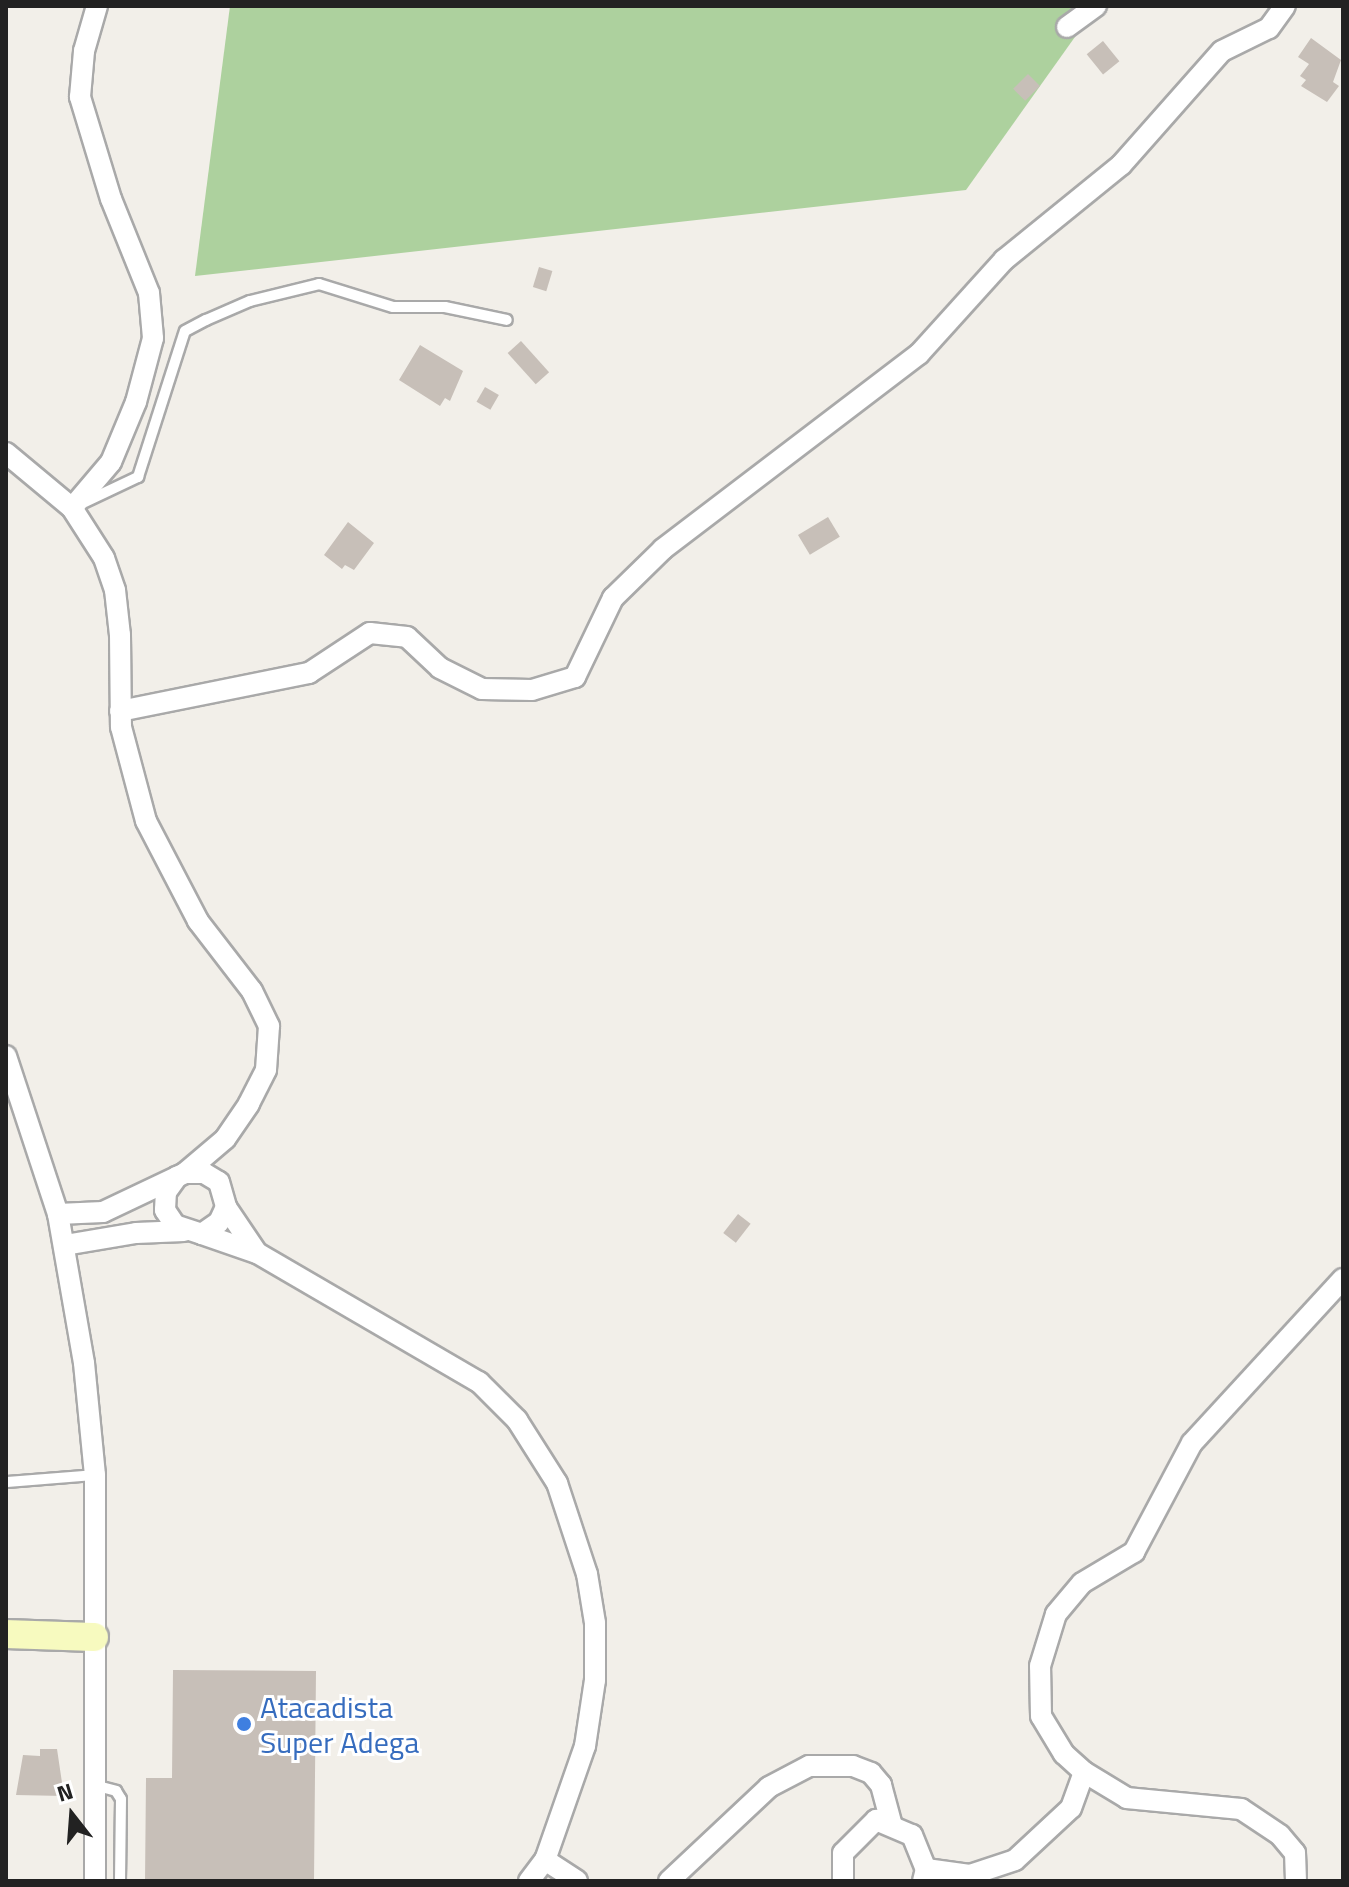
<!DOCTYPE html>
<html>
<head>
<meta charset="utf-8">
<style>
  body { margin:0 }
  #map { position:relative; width:1349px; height:1887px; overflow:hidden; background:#f2efe9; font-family:"Titillium Web",sans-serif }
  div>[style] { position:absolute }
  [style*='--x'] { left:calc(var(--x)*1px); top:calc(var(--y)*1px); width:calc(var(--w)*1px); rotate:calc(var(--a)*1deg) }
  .forest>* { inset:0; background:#add19e }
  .building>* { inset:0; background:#c7bfb8; transform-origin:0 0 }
  .roads { filter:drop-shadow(2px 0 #a9a9a9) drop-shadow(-2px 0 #a9a9a9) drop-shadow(0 2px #a9a9a9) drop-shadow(0 -2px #a9a9a9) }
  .lane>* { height:10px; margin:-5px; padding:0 5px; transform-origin:5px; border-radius:5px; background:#fff }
  .street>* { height:20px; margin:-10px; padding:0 10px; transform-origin:10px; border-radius:10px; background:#fff }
  .secondary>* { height:28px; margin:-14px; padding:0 14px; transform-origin:14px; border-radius:14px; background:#f7fabf }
  .dots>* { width:22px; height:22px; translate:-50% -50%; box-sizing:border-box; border:4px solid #fff; border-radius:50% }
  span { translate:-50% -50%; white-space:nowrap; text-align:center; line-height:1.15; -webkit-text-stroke:6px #fff; paint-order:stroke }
  .shop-label { font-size:30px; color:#366cbe }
  .left { translate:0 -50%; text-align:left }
  .frame { position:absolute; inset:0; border:8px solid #222; pointer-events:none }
  .north { position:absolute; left:32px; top:1775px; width:80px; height:80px; -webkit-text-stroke:6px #fff; paint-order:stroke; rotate:343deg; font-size:22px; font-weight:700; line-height:32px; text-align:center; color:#222 }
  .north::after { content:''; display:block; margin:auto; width:28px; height:36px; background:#222; clip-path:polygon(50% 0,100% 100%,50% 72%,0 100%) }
</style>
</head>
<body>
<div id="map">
  <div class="forest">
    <div style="clip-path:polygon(230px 6px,1097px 6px,966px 190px,195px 276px)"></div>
  </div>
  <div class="building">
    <div style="clip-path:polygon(1311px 38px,1341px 60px,1333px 82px,1339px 86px,1327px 102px,1301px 86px,1306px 80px,1300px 76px,1309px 64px,1298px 57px)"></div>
    <div style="left:1103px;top:41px;width:26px;height:21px;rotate:51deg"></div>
    <div style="left:1028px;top:74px;width:17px;height:21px;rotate:45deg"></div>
    <div style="left:539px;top:267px;width:14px;height:21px;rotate:17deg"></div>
    <div style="left:521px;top:341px;width:42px;height:18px;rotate:48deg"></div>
    <div style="clip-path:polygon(420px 345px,463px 371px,450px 401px,445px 398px,440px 406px,399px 380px)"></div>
    <div style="left:485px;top:387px;width:16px;height:17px;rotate:30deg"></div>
    <div style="left:828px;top:517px;width:23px;height:35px;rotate:59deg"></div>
    <div style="clip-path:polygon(348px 522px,374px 543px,354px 570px,345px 565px,342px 569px,324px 555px)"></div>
    <div style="left:738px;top:1214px;width:16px;height:24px;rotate:38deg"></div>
    <div style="clip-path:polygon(173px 1670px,316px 1671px,314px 1881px,145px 1881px,146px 1778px,172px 1778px)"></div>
    <div style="clip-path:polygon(40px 1749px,57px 1749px,64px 1796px,16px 1795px,23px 1755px,40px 1756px)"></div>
  </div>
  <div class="roads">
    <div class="lane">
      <div style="--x:85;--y:502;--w:59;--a:-25.3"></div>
      <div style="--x:138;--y:477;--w:153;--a:-72.2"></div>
      <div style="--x:185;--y:331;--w:24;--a:-28"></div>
      <div style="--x:206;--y:320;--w:48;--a:-23.4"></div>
      <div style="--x:250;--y:301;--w:71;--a:-13.8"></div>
      <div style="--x:319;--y:284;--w:77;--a:17.3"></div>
      <div style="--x:393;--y:307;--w:52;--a:0"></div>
      <div style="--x:445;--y:307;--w:63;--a:11.8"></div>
      <div style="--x:6;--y:1482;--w:89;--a:-4.5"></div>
      <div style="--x:94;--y:1785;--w:23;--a:15"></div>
      <div style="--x:116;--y:1791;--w:9;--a:58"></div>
      <div style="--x:121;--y:1799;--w:82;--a:90.7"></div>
    </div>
    <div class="street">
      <div style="--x:1067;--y:27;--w:36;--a:-36"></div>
      <div style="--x:6;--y:453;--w:86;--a:39.8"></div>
      <div style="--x:72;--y:508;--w:59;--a:57.4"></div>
      <div style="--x:104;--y:558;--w:34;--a:71"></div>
      <div style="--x:115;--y:590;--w:45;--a:83.7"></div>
      <div style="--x:120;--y:635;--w:92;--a:89.4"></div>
      <div style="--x:121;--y:727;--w:97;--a:75.1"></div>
      <div style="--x:146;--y:821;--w:113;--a:62.5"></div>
      <div style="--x:198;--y:921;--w:88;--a:52.4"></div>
      <div style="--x:252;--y:991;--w:39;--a:64"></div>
      <div style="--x:269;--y:1026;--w:44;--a:93.9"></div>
      <div style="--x:266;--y:1070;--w:38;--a:117"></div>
      <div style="--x:249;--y:1104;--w:42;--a:124.4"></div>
      <div style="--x:225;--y:1139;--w:52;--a:139.6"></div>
      <div style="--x:72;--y:508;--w:60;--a:-49.7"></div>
      <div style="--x:111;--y:462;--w:65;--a:-67.4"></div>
      <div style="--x:136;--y:402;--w:66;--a:-75.1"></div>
      <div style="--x:153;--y:338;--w:45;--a:-95.1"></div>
      <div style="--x:149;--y:293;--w:101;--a:-112"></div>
      <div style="--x:111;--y:199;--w:107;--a:-106.9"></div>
      <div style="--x:80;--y:97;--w:46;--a:-85"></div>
      <div style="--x:84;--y:51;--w:47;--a:-73.9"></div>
      <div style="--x:120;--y:711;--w:193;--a:-11.4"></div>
      <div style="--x:309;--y:673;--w:73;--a:-33.3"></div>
      <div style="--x:370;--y:633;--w:37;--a:6"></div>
      <div style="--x:407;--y:637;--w:45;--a:43.2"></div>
      <div style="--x:440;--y:668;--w:47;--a:26.6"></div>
      <div style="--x:482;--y:689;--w:50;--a:1.1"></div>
      <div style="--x:532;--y:690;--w:45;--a:-16.8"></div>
      <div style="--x:575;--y:677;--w:88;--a:-64.3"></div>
      <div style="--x:613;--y:598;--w:70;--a:-44.4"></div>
      <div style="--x:663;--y:549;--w:322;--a:-37.3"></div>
      <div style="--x:919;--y:354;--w:127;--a:-47.9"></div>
      <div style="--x:1004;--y:260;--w:151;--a:-39.1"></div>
      <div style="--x:1121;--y:165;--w:152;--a:-48.5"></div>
      <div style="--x:1222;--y:51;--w:52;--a:-26.1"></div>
      <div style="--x:1269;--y:28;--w:27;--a:-54"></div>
      <div style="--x:6;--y:1056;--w:166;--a:71.8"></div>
      <div style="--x:58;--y:1214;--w:151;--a:80.1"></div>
      <div style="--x:84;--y:1363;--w:113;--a:84.4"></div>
      <div style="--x:95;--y:1475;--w:406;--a:90"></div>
      <div style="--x:226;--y:1207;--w:55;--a:56"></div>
      <div style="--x:58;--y:1214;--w:45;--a:-2.5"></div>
      <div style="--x:103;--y:1212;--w:91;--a:-25.4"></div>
      <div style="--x:185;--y:1173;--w:19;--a:0"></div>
      <div style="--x:204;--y:1173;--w:17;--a:31"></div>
      <div style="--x:219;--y:1182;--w:26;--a:74"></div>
      <div style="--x:226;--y:1207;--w:17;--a:115"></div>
      <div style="--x:219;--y:1222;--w:21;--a:145"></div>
      <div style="--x:202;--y:1234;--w:28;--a:-162"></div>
      <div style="--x:175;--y:1225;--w:18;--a:-124"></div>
      <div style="--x:165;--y:1210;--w:18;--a:-87"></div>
      <div style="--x:166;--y:1192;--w:19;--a:-54"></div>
      <div style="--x:202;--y:1234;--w:58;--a:19.1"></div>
      <div style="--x:257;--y:1253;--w:257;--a:30.2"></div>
      <div style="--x:479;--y:1382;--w:54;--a:45"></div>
      <div style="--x:517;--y:1420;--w:75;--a:57.6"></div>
      <div style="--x:557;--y:1483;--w:96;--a:71.8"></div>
      <div style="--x:587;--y:1574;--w:50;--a:80.7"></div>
      <div style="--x:595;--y:1623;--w:57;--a:90"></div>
      <div style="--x:595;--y:1680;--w:67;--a:98.6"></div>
      <div style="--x:585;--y:1746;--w:121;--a:109.3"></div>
      <div style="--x:545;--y:1860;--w:38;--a:33"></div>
      <div style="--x:65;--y:1245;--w:72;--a:-9.6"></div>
      <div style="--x:136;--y:1233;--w:48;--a:-2.4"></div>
      <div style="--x:926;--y:1869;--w:44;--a:7.8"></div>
      <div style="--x:970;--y:1875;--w:47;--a:-18.4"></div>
      <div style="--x:1015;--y:1860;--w:76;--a:-42.9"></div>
      <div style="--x:1071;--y:1808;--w:38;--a:-70"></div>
      <div style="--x:529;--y:1881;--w:26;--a:-53"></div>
      <div style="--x:669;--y:1881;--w:137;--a:-43.2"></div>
      <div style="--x:769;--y:1787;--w:45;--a:-27.7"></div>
      <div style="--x:809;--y:1766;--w:44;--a:0"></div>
      <div style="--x:853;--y:1766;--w:19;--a:21"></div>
      <div style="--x:871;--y:1773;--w:16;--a:50"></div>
      <div style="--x:881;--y:1785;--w:39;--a:75"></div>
      <div style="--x:843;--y:1881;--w:28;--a:-90"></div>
      <div style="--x:843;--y:1853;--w:47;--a:-45"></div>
      <div style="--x:876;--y:1820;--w:39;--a:23"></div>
      <div style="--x:912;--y:1835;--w:37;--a:68"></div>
      <div style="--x:926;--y:1869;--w:12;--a:104"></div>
      <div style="--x:1296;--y:1881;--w:28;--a:-92"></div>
      <div style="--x:1295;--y:1853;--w:23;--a:-130"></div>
      <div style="--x:1280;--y:1835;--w:47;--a:-146.3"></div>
      <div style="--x:1241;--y:1809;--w:115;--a:-174.5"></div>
      <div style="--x:1127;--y:1798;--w:50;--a:-148.8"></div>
      <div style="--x:1084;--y:1772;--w:27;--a:-138"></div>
      <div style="--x:1064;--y:1754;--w:44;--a:-121.2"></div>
      <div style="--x:1041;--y:1716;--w:50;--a:-91.1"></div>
      <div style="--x:1040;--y:1666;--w:54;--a:-72.9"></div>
      <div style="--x:1056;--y:1614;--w:40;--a:-50"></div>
      <div style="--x:1082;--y:1583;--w:61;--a:-30.8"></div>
      <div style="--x:1134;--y:1552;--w:123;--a:-62"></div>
      <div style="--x:1192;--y:1443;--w:223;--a:-47.4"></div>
    </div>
    <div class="secondary">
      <div style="--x:6;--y:1634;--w:88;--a:2"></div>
    </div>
  </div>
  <div class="dots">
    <div style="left:244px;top:1724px;background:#3f7fe0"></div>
  </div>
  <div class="shop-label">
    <span class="left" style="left:260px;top:1724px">Atacadista<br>Super Adega</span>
  </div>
  <div class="frame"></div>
  <div class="north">N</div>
</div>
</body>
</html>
